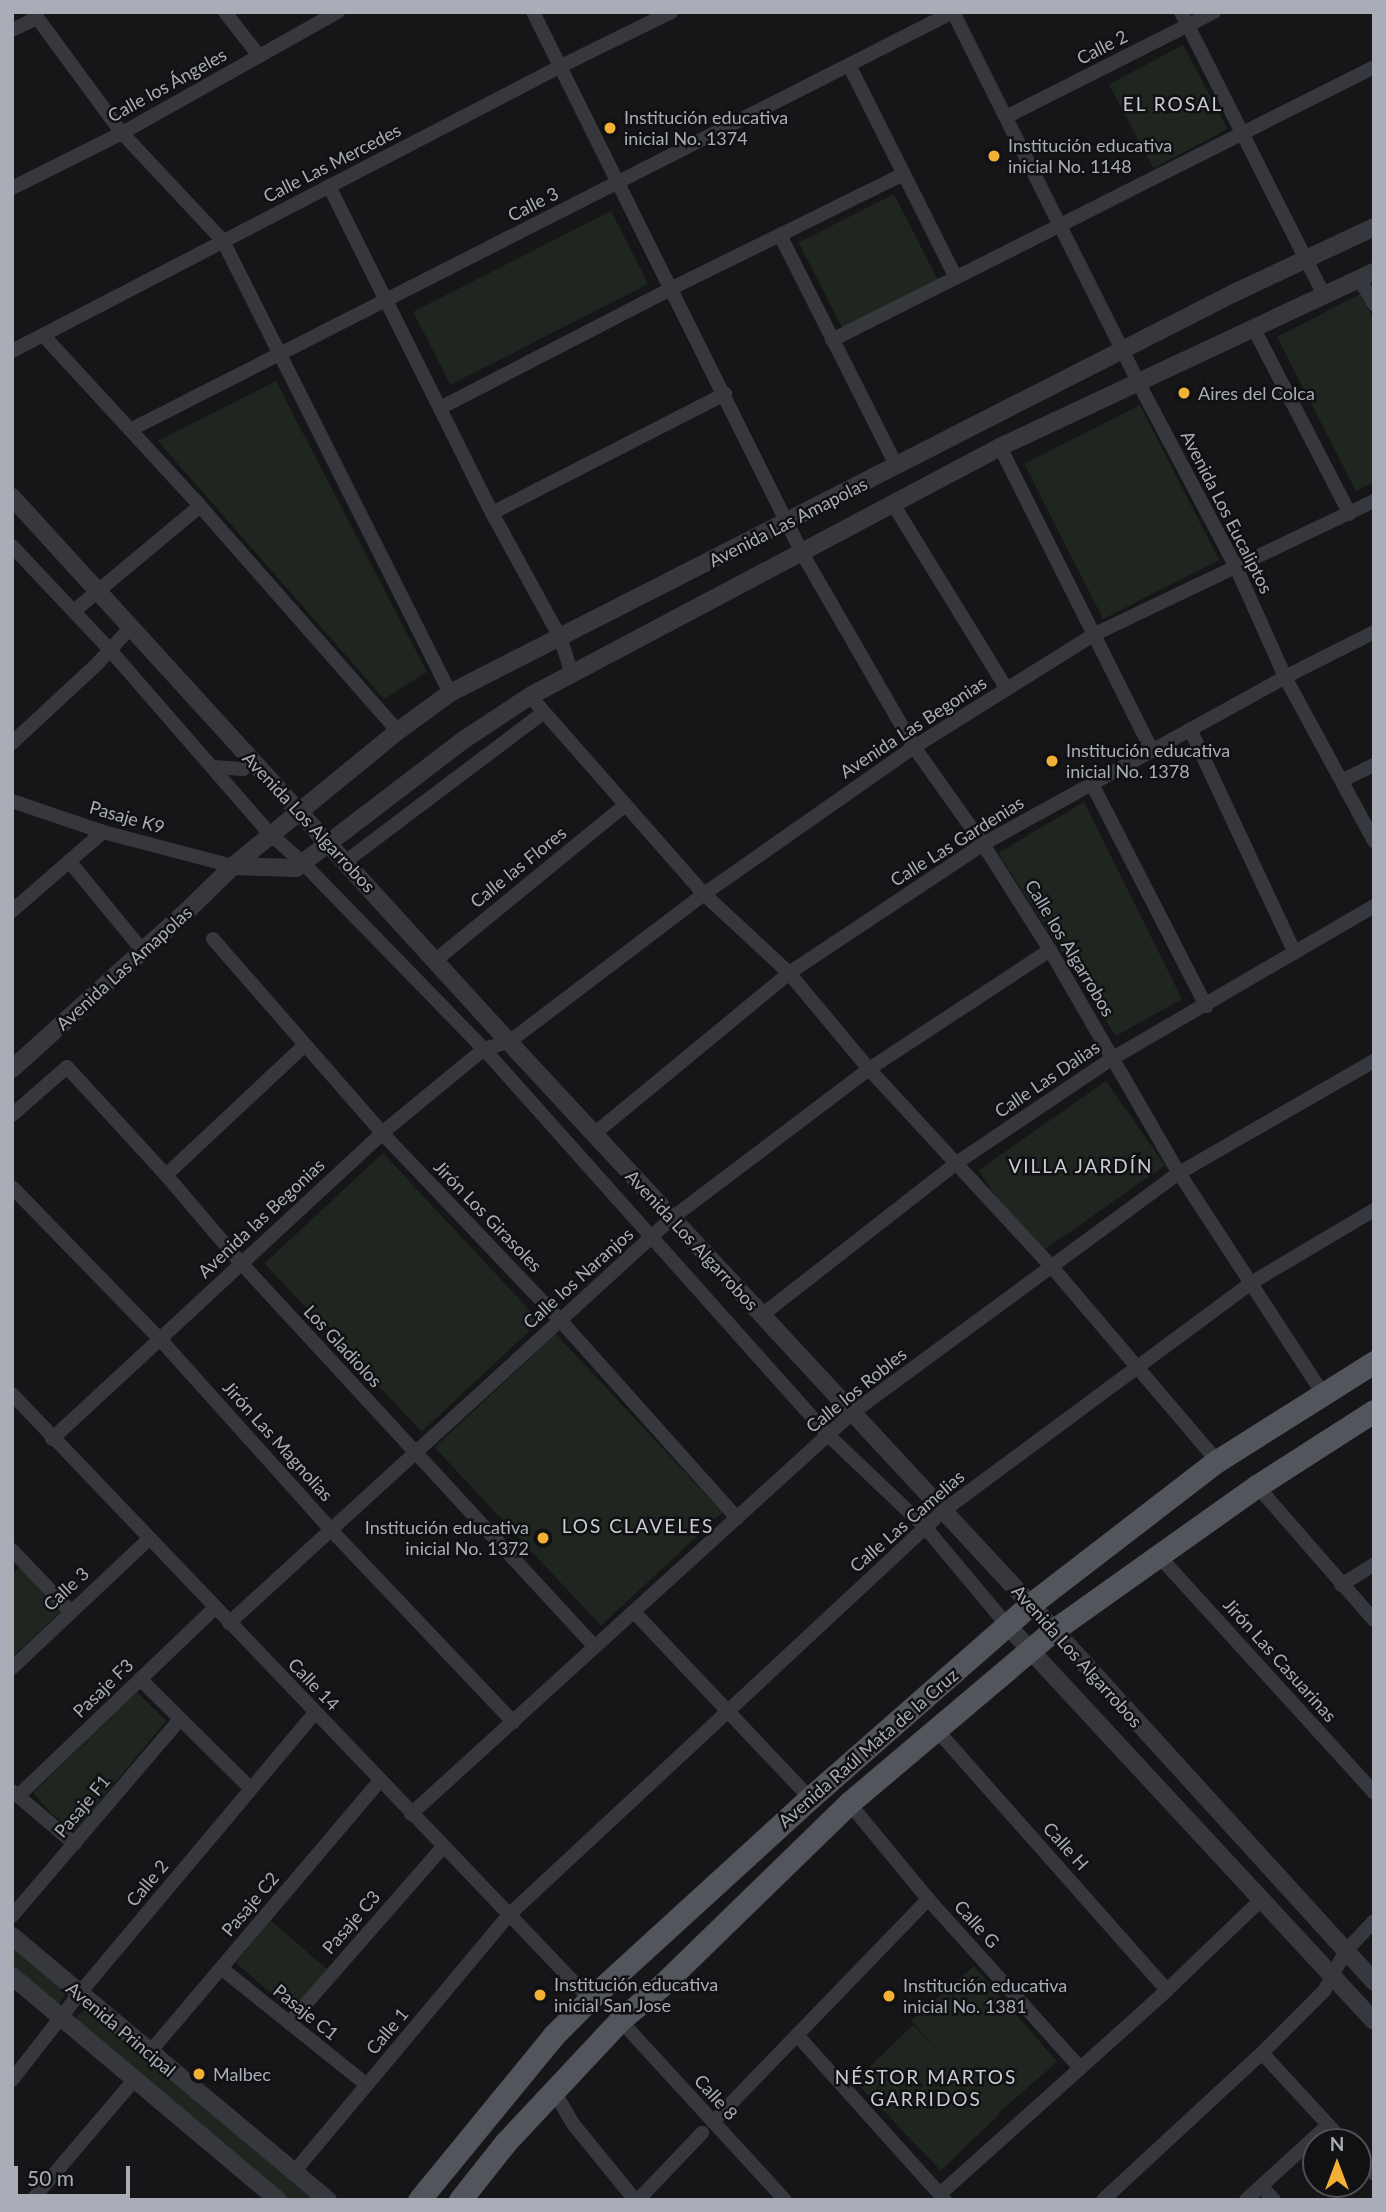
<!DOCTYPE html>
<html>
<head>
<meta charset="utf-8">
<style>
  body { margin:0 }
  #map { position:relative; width:1386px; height:2212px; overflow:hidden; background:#161618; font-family:Lato,sans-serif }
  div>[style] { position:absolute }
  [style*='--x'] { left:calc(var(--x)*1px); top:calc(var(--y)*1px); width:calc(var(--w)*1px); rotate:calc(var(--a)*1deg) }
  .green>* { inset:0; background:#1e261f; transform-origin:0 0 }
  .minor>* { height:14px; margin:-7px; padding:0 7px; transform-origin:7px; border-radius:7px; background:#37383d }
  .tertiary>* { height:18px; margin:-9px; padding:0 9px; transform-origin:9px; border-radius:9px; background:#37383d }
  .primary>* { height:23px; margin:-11.5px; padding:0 11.5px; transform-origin:11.5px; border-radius:11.5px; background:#53555c }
  .dots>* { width:19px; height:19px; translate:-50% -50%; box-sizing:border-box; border:4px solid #111113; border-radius:50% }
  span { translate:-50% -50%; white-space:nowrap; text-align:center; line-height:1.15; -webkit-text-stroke:5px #111113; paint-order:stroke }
  .street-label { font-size:18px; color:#a8adb8 }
  .poi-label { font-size:18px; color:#a8adb8 }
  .left { translate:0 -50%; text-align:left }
  .right { translate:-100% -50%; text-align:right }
  .neighbourhood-label { font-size:19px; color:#c9ccd4; letter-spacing:2px }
  .frame { position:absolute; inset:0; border:14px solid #a8adb8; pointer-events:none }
  .north { position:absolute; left:1302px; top:2128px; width:70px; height:70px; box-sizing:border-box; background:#111113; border:2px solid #4d4f55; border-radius:50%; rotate:0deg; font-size:19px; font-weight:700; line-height:28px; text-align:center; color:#a8adb8 }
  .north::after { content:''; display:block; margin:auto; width:24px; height:32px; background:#f2b134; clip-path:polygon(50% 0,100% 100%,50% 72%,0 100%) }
  .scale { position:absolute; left:14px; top:2166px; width:116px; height:32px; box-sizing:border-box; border:4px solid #a8adb8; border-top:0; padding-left:9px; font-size:21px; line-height:24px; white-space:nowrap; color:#a8adb8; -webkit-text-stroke:5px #111113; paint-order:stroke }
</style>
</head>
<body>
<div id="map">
  <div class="green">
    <div style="left:1183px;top:45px;width:95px;height:84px;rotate:62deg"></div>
    <div style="left:894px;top:194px;width:96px;height:107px;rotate:63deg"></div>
    <div style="left:611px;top:211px;width:82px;height:222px;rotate:63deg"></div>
    <div style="clip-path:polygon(1360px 294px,1374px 320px,1374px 482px,1356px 491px,1277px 337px)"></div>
    <div style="clip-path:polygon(276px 381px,427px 672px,384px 699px,158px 441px)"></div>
    <div style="left:1140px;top:405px;width:174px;height:130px;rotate:63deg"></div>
    <div style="clip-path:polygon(1084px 802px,1182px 999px,1116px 1036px,998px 853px)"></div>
    <div style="left:1106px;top:1081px;width:103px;height:156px;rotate:55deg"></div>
    <div style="left:383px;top:1153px;width:230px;height:162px;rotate:47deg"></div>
    <div style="left:556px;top:1334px;width:244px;height:166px;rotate:47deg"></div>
    <div style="clip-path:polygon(22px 1565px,61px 1611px,12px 1657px,12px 1574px)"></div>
    <div style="clip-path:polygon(137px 1692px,166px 1721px,75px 1831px,52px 1814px,33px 1793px)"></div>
    <div style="clip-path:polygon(270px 1920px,327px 1969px,294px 2007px,289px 2009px,236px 1963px)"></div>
    <div style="clip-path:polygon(12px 1946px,66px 1992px,59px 2005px,12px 1970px)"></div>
    <div style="left:974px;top:1966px;width:127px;height:83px;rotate:49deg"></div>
    <div style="clip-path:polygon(85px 2010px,90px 2011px,314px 2200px,290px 2200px,88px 2031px,77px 2019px,78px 2014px)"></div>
    <div style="left:913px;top:2025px;width:124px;height:81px;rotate:46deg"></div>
  </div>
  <div class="minor">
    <div style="--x:33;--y:12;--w:150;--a:53.7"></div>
    <div style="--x:122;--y:133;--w:148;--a:46.9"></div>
    <div style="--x:223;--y:241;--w:506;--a:63.33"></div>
    <div style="--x:225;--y:12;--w:56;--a:52.3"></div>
    <div style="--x:533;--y:12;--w:604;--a:63.56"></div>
    <div style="--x:802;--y:553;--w:224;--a:60"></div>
    <div style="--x:914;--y:747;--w:119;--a:54.6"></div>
    <div style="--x:983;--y:844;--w:125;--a:57.7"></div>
    <div style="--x:1050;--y:950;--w:258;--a:60"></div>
    <div style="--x:1179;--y:1173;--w:262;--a:56.9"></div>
    <div style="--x:953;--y:12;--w:414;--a:63.4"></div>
    <div style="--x:1138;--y:382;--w:207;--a:62.1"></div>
    <div style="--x:1235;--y:565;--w:123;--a:65.9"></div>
    <div style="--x:1285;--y:677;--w:187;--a:61.5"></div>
    <div style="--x:1181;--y:12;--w:317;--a:63.2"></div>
    <div style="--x:12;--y:30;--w:28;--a:-26"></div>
    <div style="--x:849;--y:65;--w:238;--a:63.3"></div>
    <div style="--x:1006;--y:117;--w:233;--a:-26.8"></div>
    <div style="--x:329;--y:186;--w:365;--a:63.5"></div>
    <div style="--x:492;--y:513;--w:141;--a:61.3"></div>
    <div style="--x:560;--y:637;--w:40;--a:72"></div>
    <div style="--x:12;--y:188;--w:123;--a:-26.6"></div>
    <div style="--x:122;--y:133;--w:248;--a:-29.3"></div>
    <div style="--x:780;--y:235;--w:258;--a:63.2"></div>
    <div style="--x:1360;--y:280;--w:28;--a:60"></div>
    <div style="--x:1254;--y:329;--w:208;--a:62.6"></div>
    <div style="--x:43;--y:335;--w:232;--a:47.4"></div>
    <div style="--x:200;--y:506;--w:300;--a:48.7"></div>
    <div style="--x:832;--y:340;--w:607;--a:-26.73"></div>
    <div style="--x:12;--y:351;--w:619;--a:-27.43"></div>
    <div style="--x:561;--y:66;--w:123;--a:-26.1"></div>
    <div style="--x:440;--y:408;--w:261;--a:-27.3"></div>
    <div style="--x:672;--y:288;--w:258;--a:-26.2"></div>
    <div style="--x:130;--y:430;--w:923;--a:-26.93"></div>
    <div style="--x:1000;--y:447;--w:340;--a:63.4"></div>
    <div style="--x:893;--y:504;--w:217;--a:58.4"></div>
    <div style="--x:492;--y:513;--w:262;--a:-27.1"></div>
    <div style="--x:12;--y:546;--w:143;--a:46.7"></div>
    <div style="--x:110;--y:650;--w:244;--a:49"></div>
    <div style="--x:270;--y:834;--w:44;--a:41.3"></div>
    <div style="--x:303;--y:863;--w:260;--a:45.8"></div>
    <div style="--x:484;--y:1049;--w:517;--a:48.29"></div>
    <div style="--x:828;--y:1435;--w:134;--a:43.5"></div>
    <div style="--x:925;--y:1527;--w:128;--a:50.1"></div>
    <div style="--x:74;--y:611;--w:164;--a:-39.8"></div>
    <div style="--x:530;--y:696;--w:264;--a:48.7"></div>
    <div style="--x:704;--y:894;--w:116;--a:42.9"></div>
    <div style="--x:789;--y:973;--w:125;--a:50.2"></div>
    <div style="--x:869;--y:1069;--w:270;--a:47.3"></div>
    <div style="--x:1052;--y:1267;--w:255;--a:49.6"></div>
    <div style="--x:1190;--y:729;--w:247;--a:64.9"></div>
    <div style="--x:12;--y:743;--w:117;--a:-42.9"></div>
    <div style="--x:98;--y:663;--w:49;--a:-47.5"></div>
    <div style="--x:213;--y:767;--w:30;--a:4"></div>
    <div style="--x:243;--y:769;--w:13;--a:-39"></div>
    <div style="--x:1343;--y:780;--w:34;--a:-26"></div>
    <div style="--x:1092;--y:784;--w:250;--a:62.8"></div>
    <div style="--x:12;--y:801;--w:96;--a:18.8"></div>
    <div style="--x:103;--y:832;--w:134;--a:14.7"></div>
    <div style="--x:69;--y:861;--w:117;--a:50.6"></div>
    <div style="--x:345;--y:862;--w:249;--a:-37"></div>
    <div style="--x:12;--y:911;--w:121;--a:-41"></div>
    <div style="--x:213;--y:939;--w:257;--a:48.9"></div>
    <div style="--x:382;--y:1133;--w:258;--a:46.4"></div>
    <div style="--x:560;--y:1320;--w:266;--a:48.2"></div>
    <div style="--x:437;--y:959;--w:243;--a:-39.3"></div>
    <div style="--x:12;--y:1115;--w:73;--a:-41.1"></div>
    <div style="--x:67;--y:1067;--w:147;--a:47.5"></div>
    <div style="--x:166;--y:1175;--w:116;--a:49.6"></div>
    <div style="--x:241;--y:1263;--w:522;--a:47.33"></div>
    <div style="--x:594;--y:1134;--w:253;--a:-39.5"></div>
    <div style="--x:789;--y:973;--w:233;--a:-33.6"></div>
    <div style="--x:983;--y:844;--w:345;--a:-28.9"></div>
    <div style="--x:1285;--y:677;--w:100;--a:-26.8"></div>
    <div style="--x:166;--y:1175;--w:190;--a:-43.1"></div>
    <div style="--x:12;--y:1187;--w:211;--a:45.8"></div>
    <div style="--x:159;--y:1338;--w:258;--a:48.1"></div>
    <div style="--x:331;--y:1530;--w:265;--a:46.5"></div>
    <div style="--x:762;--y:1315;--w:245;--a:-38"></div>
    <div style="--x:955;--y:1164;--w:190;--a:-33.9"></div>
    <div style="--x:1113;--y:1058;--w:302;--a:-30.2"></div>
    <div style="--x:12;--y:1394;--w:837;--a:46.31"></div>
    <div style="--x:52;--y:1439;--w:450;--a:-42.8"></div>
    <div style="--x:382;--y:1133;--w:132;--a:-39.5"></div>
    <div style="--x:484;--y:1049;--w:26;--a:-16"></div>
    <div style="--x:509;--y:1042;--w:245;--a:-37.2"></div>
    <div style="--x:704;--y:894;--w:256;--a:-35"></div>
    <div style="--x:914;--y:747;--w:213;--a:-32"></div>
    <div style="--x:1095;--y:634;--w:309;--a:-25.5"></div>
    <div style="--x:1257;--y:1486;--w:178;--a:48.9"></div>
    <div style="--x:12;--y:1550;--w:84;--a:46.4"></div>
    <div style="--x:1158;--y:1555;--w:321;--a:47.7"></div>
    <div style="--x:1341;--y:1585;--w:39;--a:-32"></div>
    <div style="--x:634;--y:1612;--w:256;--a:46.6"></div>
    <div style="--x:229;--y:1623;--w:600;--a:-42.43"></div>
    <div style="--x:672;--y:1218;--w:247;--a:-37.1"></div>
    <div style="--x:869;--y:1069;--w:217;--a:-33.3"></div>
    <div style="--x:12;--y:1668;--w:187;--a:-43.3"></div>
    <div style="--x:140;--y:1679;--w:156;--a:44.7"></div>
    <div style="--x:935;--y:1728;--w:350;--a:48.5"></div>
    <div style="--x:12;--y:1791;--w:82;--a:40.1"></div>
    <div style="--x:18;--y:1796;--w:272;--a:-43.7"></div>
    <div style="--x:849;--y:1803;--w:124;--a:50.5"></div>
    <div style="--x:928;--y:1899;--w:227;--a:48"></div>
    <div style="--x:411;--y:1814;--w:596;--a:-42.28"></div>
    <div style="--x:852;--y:1413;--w:406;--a:-36.3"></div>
    <div style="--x:1179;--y:1173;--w:225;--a:-29.9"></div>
    <div style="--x:12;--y:1916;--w:259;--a:-49.5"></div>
    <div style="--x:221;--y:1968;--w:187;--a:38.7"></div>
    <div style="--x:620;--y:2020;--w:244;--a:47.5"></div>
    <div style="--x:289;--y:2023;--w:234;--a:-48.8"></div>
    <div style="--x:797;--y:2035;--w:222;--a:48.1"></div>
    <div style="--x:149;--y:2053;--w:357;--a:-49.7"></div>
    <div style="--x:1262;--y:2053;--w:121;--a:47.3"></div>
    <div style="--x:12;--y:2080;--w:109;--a:-52.1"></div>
    <div style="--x:79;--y:1994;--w:367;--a:-50"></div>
    <div style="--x:554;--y:2091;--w:39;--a:60"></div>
    <div style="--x:574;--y:2125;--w:97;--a:50.9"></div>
    <div style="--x:713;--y:2122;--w:310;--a:-46"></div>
    <div style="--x:1358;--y:2157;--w:23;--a:47"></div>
    <div style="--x:294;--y:2172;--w:335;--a:-50.1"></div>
    <div style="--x:509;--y:1915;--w:593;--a:-42.95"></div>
    <div style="--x:943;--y:1511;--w:383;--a:-36.5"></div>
    <div style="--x:1251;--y:1283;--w:143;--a:-30.7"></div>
    <div style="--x:1261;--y:2186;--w:19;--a:47"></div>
    <div style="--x:940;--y:2194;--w:305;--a:-41.9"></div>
    <div style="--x:1167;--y:1990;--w:132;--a:-43.8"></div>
    <div style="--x:32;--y:2200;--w:160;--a:-49.6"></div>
    <div style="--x:638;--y:2200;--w:93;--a:-46.3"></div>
    <div style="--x:1103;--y:2200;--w:217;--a:-42.8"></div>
    <div style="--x:1262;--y:2053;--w:88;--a:-45"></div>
    <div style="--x:1324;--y:1991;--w:44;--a:-61.7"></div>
    <div style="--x:1345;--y:1952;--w:42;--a:-46.9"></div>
    <div style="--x:1246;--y:2200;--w:111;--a:-42.4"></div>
  </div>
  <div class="tertiary">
    <div style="--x:12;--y:497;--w:738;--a:47.64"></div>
    <div style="--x:509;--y:1042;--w:802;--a:47.17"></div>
    <div style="--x:1054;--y:1630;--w:476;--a:47.7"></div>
    <div style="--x:233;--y:866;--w:63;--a:1.8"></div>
    <div style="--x:296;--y:868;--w:213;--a:-37.4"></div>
    <div style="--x:465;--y:739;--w:78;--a:-33.5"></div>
    <div style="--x:530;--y:696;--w:532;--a:-27.91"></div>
    <div style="--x:1000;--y:447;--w:413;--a:-25.1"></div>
    <div style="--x:12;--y:1069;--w:236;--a:-42.1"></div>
    <div style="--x:187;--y:911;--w:64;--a:-44.4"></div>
    <div style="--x:233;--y:866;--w:213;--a:-39.3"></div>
    <div style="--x:398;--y:731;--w:64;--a:-36.2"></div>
    <div style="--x:450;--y:693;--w:880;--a:-27.03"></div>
    <div style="--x:1234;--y:293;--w:155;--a:-25.2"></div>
    <div style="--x:1007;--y:1625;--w:540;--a:47.18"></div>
    <div style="--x:12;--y:1936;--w:412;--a:39.9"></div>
    <div style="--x:12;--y:1976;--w:348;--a:40.1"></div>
  </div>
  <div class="primary">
    <div style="--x:419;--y:2200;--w:212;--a:-50.7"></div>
    <div style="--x:553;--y:2036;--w:52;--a:-45"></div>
    <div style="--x:590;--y:1999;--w:298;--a:-42.4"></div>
    <div style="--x:810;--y:1798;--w:294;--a:-41.3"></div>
    <div style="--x:1031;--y:1604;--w:235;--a:-37.6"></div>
    <div style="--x:1217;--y:1461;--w:186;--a:-32.2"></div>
    <div style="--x:460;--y:2200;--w:74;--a:-51.6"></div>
    <div style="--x:506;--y:2142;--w:167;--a:-46.9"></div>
    <div style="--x:620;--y:2020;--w:55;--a:-39.8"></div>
    <div style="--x:662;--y:1985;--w:261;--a:-44.2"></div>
    <div style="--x:849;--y:1803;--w:268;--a:-40.2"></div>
    <div style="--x:1054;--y:1630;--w:249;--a:-35.4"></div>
    <div style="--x:1257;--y:1486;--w:139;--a:-32.7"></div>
  </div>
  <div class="dots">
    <div style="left:610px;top:128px;background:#f2b134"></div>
    <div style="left:994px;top:156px;background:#f2b134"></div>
    <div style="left:1184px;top:393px;background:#f2b134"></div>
    <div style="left:1052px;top:761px;background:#f2b134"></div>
    <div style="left:543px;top:1538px;background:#f2b134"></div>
    <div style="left:540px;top:1995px;background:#f2b134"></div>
    <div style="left:889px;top:1996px;background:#f2b134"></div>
    <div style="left:199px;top:2074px;background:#f2b134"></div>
  </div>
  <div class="street-label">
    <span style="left:1102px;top:47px;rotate:-27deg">Calle 2</span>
    <span style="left:167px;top:85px;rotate:-29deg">Calle los Ángeles</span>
    <span style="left:332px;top:163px;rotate:-27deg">Calle Las Mercedes</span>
    <span style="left:533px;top:204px;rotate:-27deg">Calle 3</span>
    <span style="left:1227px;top:512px;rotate:63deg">Avenida Los Eucaliptos</span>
    <span style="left:788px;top:522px;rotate:-27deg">Avenida Las Amapolas</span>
    <span style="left:913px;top:727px;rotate:-33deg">Avenida Las Begonias</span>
    <span style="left:127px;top:817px;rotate:16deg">Pasaje K9</span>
    <span style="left:309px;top:822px;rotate:47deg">Avenida Los Algarrobos</span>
    <span style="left:957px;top:841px;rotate:-32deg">Calle Las Gardenias</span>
    <span style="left:518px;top:867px;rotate:-39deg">Calle las Flores</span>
    <span style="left:1070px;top:948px;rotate:59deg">Calle los Algarrobos</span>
    <span style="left:124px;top:968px;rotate:-42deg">Avenida Las Amapolas</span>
    <span style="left:1047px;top:1079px;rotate:-34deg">Calle Las Dalias</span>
    <span style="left:488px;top:1216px;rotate:46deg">Jirón Los Girasoles</span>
    <span style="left:261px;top:1218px;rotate:-43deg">Avenida las Begonias</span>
    <span style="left:692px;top:1240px;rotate:47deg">Avenida Los Algarrobos</span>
    <span style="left:578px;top:1278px;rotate:-42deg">Calle los Naranjos</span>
    <span style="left:343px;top:1346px;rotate:47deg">Los Gladiolos</span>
    <span style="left:856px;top:1390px;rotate:-39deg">Calle los Robles</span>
    <span style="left:278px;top:1441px;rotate:48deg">Jirón Las Magnolias</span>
    <span style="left:907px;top:1521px;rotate:-41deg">Calle Las Camelias</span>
    <span style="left:66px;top:1589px;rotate:-43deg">Calle 3</span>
    <span style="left:1077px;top:1656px;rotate:48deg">Avenida Los Algarrobos</span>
    <span style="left:1280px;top:1660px;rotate:48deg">Jirón Las Casuarinas</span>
    <span style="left:314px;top:1684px;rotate:46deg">Calle 14</span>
    <span style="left:103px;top:1688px;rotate:-44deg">Pasaje F3</span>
    <span style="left:868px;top:1748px;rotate:-41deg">Avenida Raúl Mata de la Cruz</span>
    <span style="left:82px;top:1806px;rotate:-50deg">Pasaje F1</span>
    <span style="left:1066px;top:1846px;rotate:48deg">Calle H</span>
    <span style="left:147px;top:1883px;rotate:-50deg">Calle 2</span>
    <span style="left:250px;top:1904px;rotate:-50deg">Pasaje C2</span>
    <span style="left:351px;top:1922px;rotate:-49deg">Pasaje C3</span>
    <span style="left:977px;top:1924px;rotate:48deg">Calle G</span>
    <span style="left:306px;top:2012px;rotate:39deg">Pasaje C1</span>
    <span style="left:121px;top:2029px;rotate:40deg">Avenida Principal</span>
    <span style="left:387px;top:2031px;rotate:-50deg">Calle 1</span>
    <span style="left:716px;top:2097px;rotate:48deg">Calle 8</span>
  </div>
  <div class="poi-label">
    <span class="left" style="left:624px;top:128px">Institución educativa<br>inicial No. 1374</span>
    <span class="left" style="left:1008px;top:156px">Institución educativa<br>inicial No. 1148</span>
    <span class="left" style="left:1198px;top:393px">Aires del Colca</span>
    <span class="left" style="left:1066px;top:761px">Institución educativa<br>inicial No. 1378</span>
    <span class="right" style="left:529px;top:1538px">Institución educativa<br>inicial No. 1372</span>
    <span class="left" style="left:554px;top:1995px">Institución educativa<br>inicial San Jose</span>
    <span class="left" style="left:903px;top:1996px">Institución educativa<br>inicial No. 1381</span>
    <span class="left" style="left:213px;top:2074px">Malbec</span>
  </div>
  <div class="neighbourhood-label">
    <span style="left:1173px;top:104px">EL ROSAL</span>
    <span style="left:1081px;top:1166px">VILLA JARDÍN</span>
    <span style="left:638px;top:1526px">LOS CLAVELES</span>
    <span style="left:926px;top:2088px">NÉSTOR MARTOS<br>GARRIDOS</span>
  </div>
  <div class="frame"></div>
  <div class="north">N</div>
  <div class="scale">50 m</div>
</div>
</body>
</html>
